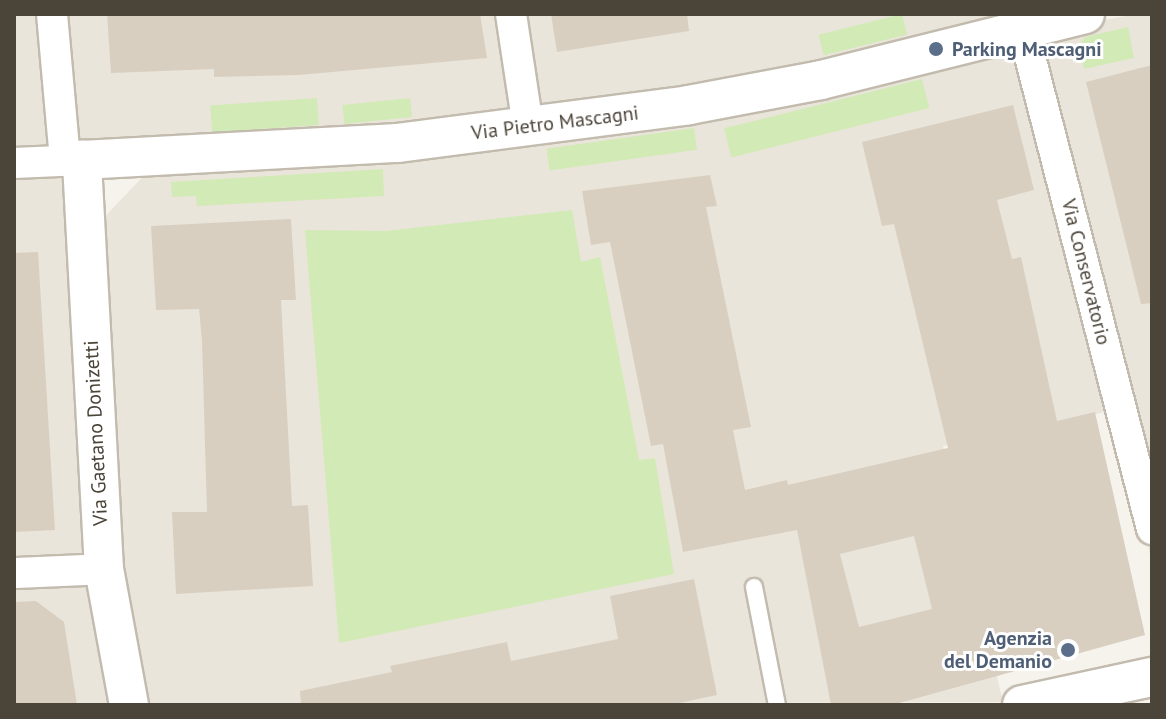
<!DOCTYPE html>
<html>
<head>
<meta charset="utf-8">
<style>
  body { margin:0 }
  #map { position:relative; width:1166px; height:719px; overflow:hidden; background:#f6f3ec; font-family:"PT Sans",sans-serif }
  div>[style] { position:absolute }
  [style*='--x'] { left:calc(var(--x)*1px); top:calc(var(--y)*1px); width:calc(var(--w)*1px); rotate:calc(var(--a)*1deg) }
  .residential>* { inset:0; background:#eae5da }
  .green>* { inset:0; background:#d2eab5; transform-origin:0 0 }
  .building>* { inset:0; background:#d8cfc1 }
  .roads { filter:drop-shadow(2px 0 #c2bbae) drop-shadow(-2px 0 #c2bbae) drop-shadow(0 2px #c2bbae) drop-shadow(0 -2px #c2bbae) }
  .service>* { height:16px; margin:-8px; padding:0 8px; transform-origin:8px; border-radius:8px; background:#fff }
  .minor>* { height:30px; margin:-15px; padding:0 15px; transform-origin:15px; border-radius:15px; background:#fff }
  .tertiary>* { height:38px; margin:-19px; padding:0 19px; transform-origin:19px; border-radius:19px; background:#fff }
  .dots>* { width:22px; height:22px; translate:-50% -50%; box-sizing:border-box; border:4px solid #fff; border-radius:50% }
  span { translate:-50% -50%; white-space:nowrap; text-align:center; line-height:1.15; -webkit-text-stroke:6px #fff; paint-order:stroke }
  .service-label { font-size:20px; color:#4e5e75; font-weight:700 }
  .left { translate:0 -50%; text-align:left }
  .right { translate:-100% -50%; text-align:right }
  .street-label { font-size:20px; color:#4b4439 }
  .frame { position:absolute; inset:0; border:16px solid #4b4439; pointer-events:none }
</style>
</head>
<body>
<div id="map">
  <div class="residential">
    <div style="clip-path:polygon(14px 14px,1005px 14px,744px 76px,466px 130px,14px 160px)"></div>
    <div style="clip-path:polygon(1137px 14px,1152px 14px,1152px 563px,1115px 410px,943px 446px,1003px 702px,140px 705px,116px 583px,92px 230px,154px 165px,389px 148px)"></div>
    <div style="clip-path:polygon(62px 174px,76px 233px,120px 705px,14px 705px,14px 176px)"></div>
  </div>
  <div class="green">
    <div style="left:902px;top:14px;width:21px;height:86px;rotate:76deg"></div>
    <div style="clip-path:polygon(1128px 27px,1134px 58px,1084px 69px,1079px 45px,1085px 37px)"></div>
    <div style="left:922px;top:79px;width:30px;height:204px;rotate:76deg"></div>
    <div style="left:317px;top:98px;width:27px;height:107px;rotate:86deg"></div>
    <div style="left:410px;top:98px;width:19px;height:68px;rotate:84deg"></div>
    <div style="left:694px;top:128px;width:22px;height:149px;rotate:82deg"></div>
    <div style="clip-path:polygon(383px 169px,384px 196px,197px 206px,196px 196px,172px 197px,171px 182px)"></div>
    <div style="clip-path:polygon(572px 210px,581px 262px,600px 257px,639px 460px,655px 458px,674px 574px,339px 643px,305px 230px,386px 231px)"></div>
  </div>
  <div class="building">
    <div style="clip-path:polygon(107px 14px,480px 14px,487px 58px,299px 75px,214px 77px,214px 69px,111px 73px)"></div>
    <div style="clip-path:polygon(551px 14px,687px 14px,689px 31px,557px 52px)"></div>
    <div style="clip-path:polygon(1152px 65px,1152px 303px,1141px 304px,1086px 82px)"></div>
    <div style="clip-path:polygon(evenodd,1013px 105px,1034px 190px,997px 200px,1012px 259px,1021px 257px,1057px 421px,1095px 412px,1145px 635px,892px 705px,831px 705px,797px 530px,683px 552px,663px 444px,651px 446px,610px 242px,591px 245px,582px 191px,710px 175px,717px 206px,706px 207px,751px 427px,733px 430px,745px 490px,787px 480px,788px 485px,948px 448px,894px 224px,882px 226px,862px 142px,1013px 105px,914px 536px,932px 609px,859px 627px,840px 554px,914px 536px)"></div>
    <div style="clip-path:polygon(291px 219px,296px 300px,281px 300px,292px 506px,308px 505px,313px 586px,176px 594px,172px 512px,207px 512px,202px 341px,199px 309px,156px 310px,151px 226px)"></div>
    <div style="clip-path:polygon(38px 252px,55px 530px,14px 532px,14px 253px)"></div>
    <div style="clip-path:polygon(694px 579px,717px 695px,670px 705px,301px 705px,300px 691px,392px 672px,390px 666px,507px 642px,511px 661px,618px 639px,610px 596px)"></div>
    <div style="clip-path:polygon(36px 601px,64px 622px,77px 705px,14px 705px,14px 602px)"></div>
  </div>
  <div class="roads">
    <div class="service">
      <div style="--x:754;--y:587;--w:120;--a:79"></div>
    </div>
    <div class="minor">
      <div style="--x:52;--y:14;--w:147;--a:84.9"></div>
      <div style="--x:511;--y:14;--w:114;--a:81.4"></div>
      <div style="--x:1019;--y:14;--w:532;--a:75.52"></div>
      <div style="--x:14;--y:163;--w:68;--a:-2.5"></div>
      <div style="--x:14;--y:573;--w:90;--a:-2.5"></div>
    </div>
    <div class="tertiary">
      <div style="--x:129;--y:705;--w:138;--a:-100.4"></div>
      <div style="--x:104;--y:569;--w:410;--a:-93.1"></div>
      <div style="--x:82;--y:160;--w:316;--a:-3.1"></div>
      <div style="--x:398;--y:143;--w:293;--a:-7.4"></div>
      <div style="--x:689;--y:105;--w:134;--a:-10.7"></div>
      <div style="--x:821;--y:80;--w:272;--a:-14"></div>
      <div style="--x:1022;--y:705;--w:133;--a:-12.2"></div>
    </div>
  </div>
  <div class="dots">
    <div style="left:936px;top:49px;background:#5c6f8a"></div>
    <div style="left:1068px;top:650px;background:#5c6f8a"></div>
  </div>
  <div class="service-label">
    <span class="left" style="left:952px;top:49px">Parking Mascagni</span>
    <span class="right" style="left:1052px;top:650px">Agenzia<br>del Demanio</span>
  </div>
  <div class="street-label">
    <span style="left:555px;top:123px;rotate:-7deg">Via Pietro Mascagni</span>
    <span style="left:1086px;top:272px;rotate:76deg">Via Conservatorio</span>
    <span style="left:96px;top:433px;rotate:-93deg">Via Gaetano Donizetti</span>
  </div>
  <div class="frame"></div>
</div>
</body>
</html>
